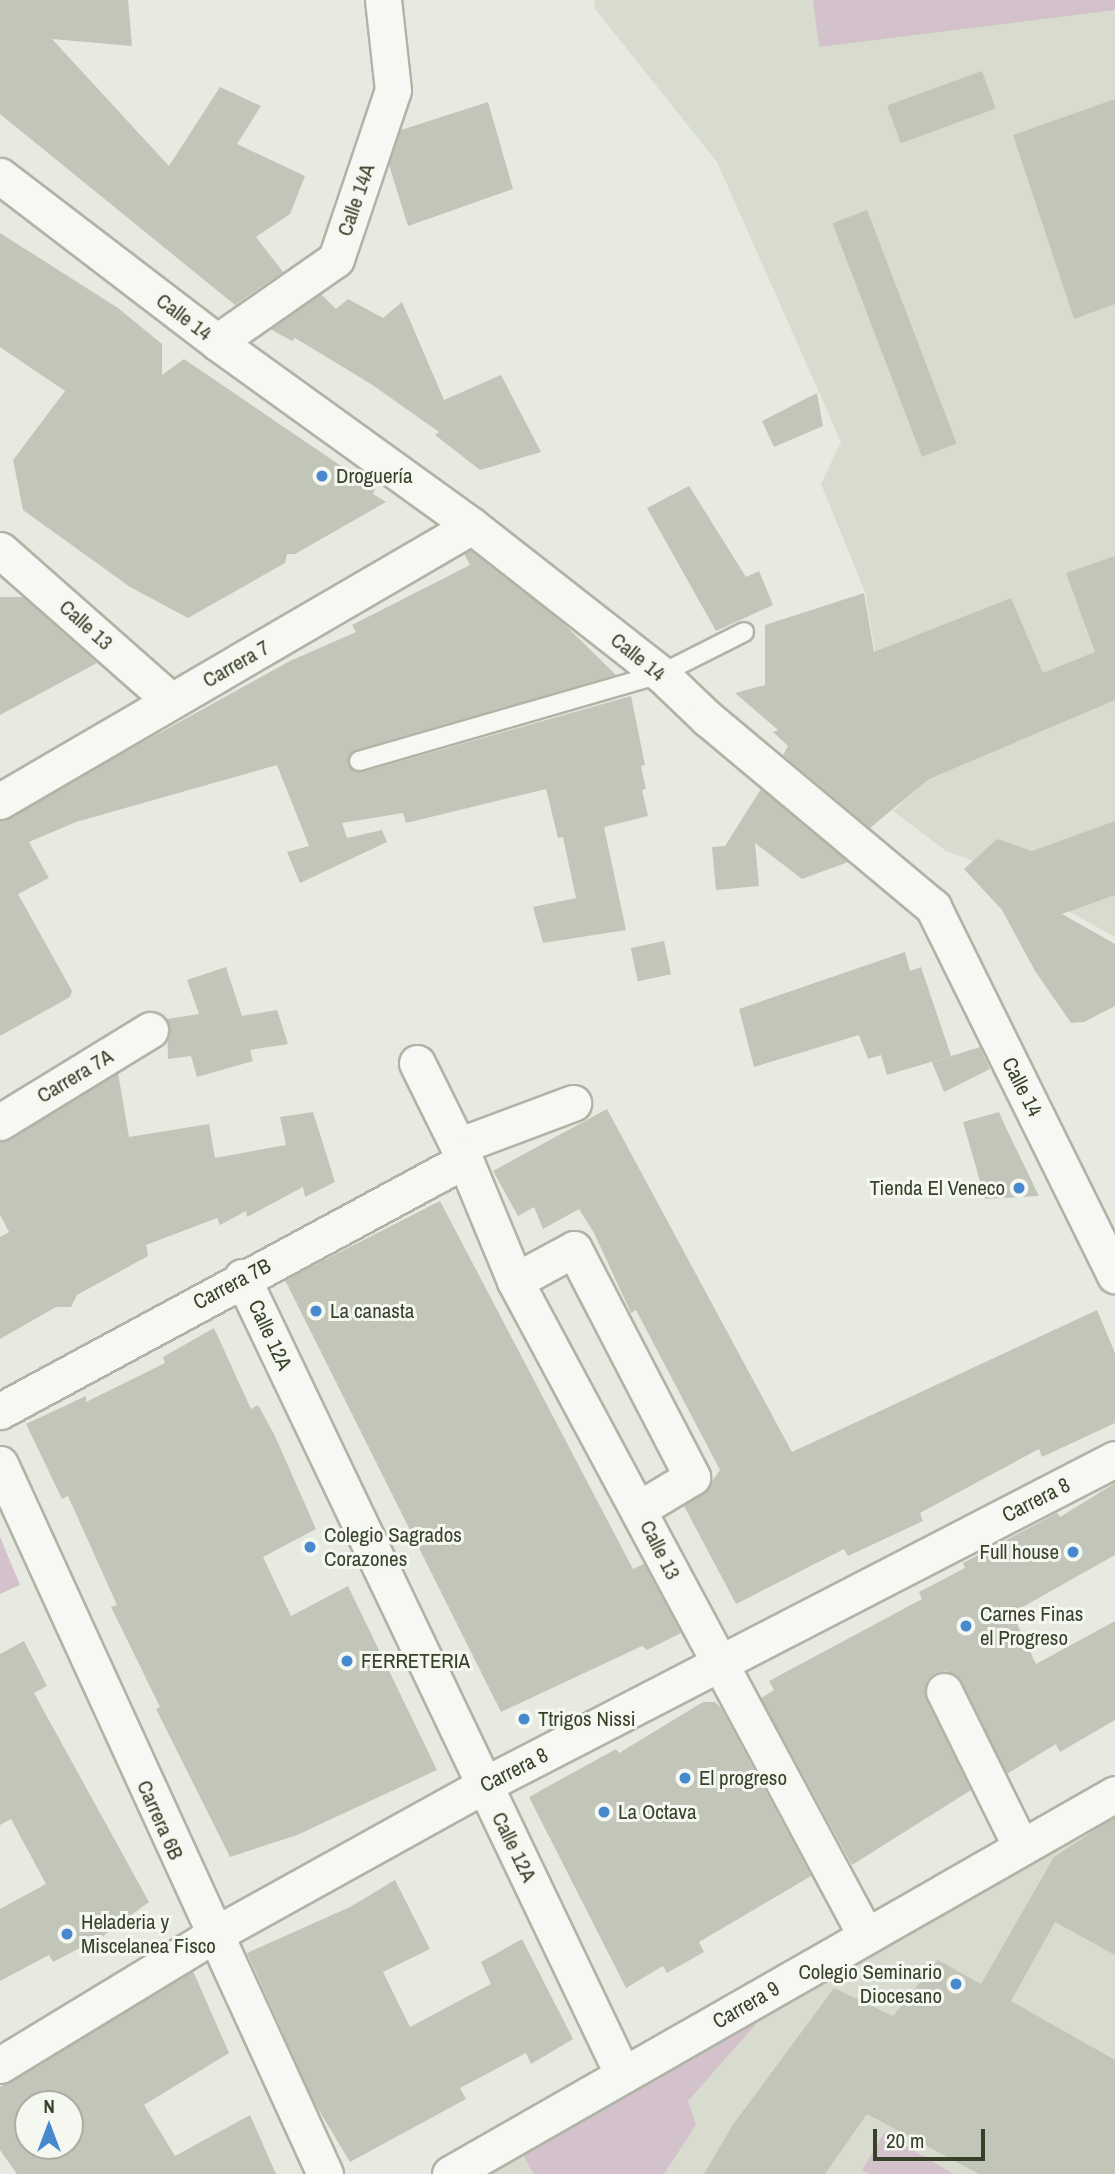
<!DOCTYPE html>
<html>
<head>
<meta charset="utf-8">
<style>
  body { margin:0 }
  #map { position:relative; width:1115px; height:2174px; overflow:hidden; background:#e7eae1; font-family:"Archivo Narrow",sans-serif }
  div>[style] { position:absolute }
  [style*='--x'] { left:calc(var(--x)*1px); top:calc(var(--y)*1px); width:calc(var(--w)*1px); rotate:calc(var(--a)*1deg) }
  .built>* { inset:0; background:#d7dccf }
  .green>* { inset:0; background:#d3c2cc }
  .building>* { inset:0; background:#c2c6b8; transform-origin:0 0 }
  .roads { filter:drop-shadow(2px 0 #b0b4a6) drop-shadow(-2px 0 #b0b4a6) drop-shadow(0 2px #b0b4a6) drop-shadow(0 -2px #b0b4a6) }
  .service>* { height:18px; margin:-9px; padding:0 9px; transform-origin:9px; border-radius:9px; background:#f7f8f4 }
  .minor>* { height:35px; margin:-17.5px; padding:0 17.5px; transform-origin:17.5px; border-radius:17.5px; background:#f7f8f4 }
  .dots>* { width:19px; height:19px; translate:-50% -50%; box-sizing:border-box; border:4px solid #f5f7f1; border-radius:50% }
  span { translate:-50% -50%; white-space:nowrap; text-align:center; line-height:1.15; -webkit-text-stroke:6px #f5f7f1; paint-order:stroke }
  .street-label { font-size:21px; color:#3a4129 }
  .poi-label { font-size:21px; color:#3a4129 }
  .left { translate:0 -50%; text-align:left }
  .right { translate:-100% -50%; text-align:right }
  .north { position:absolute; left:14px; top:2090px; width:70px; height:70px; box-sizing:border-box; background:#f5f7f1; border:2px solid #aaaea1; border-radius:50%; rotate:0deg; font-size:19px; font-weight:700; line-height:28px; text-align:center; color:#3a4129 }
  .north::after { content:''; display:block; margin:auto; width:24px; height:32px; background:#4788ce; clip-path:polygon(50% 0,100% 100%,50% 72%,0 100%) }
  .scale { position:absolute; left:873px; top:2129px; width:112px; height:32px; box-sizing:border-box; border:4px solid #3a4129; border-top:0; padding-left:9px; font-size:21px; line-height:24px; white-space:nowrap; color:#3a4129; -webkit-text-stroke:5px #f5f7f1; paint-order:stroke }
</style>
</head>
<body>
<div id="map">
  <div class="built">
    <div style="clip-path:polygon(594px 0,1115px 0,1115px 937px,985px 865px,946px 851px,893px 811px,916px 790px,890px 742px,865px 592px,821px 484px,841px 442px,717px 162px,595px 9px)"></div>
    <div style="clip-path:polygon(1115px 1801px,1115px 2174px,466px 2174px)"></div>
  </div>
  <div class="green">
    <div style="clip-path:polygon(813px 0,1115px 0,1115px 10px,819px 47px)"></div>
    <div style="clip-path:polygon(0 1537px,20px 1585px,0 1594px)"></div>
    <div style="clip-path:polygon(772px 2006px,688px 2101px,696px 2125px,664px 2174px,534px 2174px,523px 2155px)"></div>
    <div style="clip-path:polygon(884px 2133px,954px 2174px,869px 2174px,862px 2170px)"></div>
  </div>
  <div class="building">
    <div style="clip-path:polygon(0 0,128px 0,132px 46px,52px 39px,169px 166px,220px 87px,261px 106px,237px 144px,305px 176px,290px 214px,256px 237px,283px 272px,235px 305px,0 114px)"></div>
    <div style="left:982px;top:71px;width:40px;height:101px;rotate:70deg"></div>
    <div style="clip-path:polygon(1115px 99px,1115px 304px,1074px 319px,1013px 135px)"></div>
    <div style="clip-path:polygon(488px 102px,513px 189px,408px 226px,389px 165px,401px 130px)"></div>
    <div style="left:867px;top:210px;width:250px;height:37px;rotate:69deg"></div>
    <div style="clip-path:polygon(0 233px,118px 308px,162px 344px,162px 375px,184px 359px,375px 489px,373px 494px,386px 502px,295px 554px,287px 554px,285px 563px,188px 618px,130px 587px,23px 510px,13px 460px,65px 391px,0 347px)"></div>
    <div style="clip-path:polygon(321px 294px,336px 309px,348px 299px,383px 318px,402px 302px,444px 400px,501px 375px,541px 452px,480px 470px,435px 435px,439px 432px,371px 384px,295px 338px,292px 341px,270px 329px)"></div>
    <div style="clip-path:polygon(817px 393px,823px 426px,774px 447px,762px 421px)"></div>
    <div style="clip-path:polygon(689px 486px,746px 577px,759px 571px,773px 605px,716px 631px,647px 508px)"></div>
    <div style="clip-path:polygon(470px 550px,563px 623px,616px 675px,356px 750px,348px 765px,362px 772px,631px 696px,645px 765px,641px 766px,646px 789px,642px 790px,648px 816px,604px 827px,626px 930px,543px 943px,533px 907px,576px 898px,563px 837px,558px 838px,546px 789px,406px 823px,403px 813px,342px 823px,347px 838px,382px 830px,387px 842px,300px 883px,287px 852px,309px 846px,277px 765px,76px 822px,29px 842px,49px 878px,18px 894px,72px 991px,70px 997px,0 1036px,0 821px,290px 661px,356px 632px,352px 625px,470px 565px,464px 554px)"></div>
    <div style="clip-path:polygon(1115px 556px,1115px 700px,929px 779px,870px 828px,783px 755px,788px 746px,773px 732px,778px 730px,735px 693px,765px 685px,765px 625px,864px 593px,874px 652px,1011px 598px,1043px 673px,1095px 652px,1066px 573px)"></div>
    <div style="clip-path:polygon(0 597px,23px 597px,97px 663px,0 715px)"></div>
    <div style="clip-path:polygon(761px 789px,848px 862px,802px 879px,755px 843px,759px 886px,716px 890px,712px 847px,725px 846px)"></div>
    <div style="clip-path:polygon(1115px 821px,1115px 895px,1062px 914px,1115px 944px,1115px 1006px,1084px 1022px,1071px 1023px,1035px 971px,1002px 910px,964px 869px,997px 839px,1032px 851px)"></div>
    <div style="left:664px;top:941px;width:34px;height:34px;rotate:78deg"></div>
    <div style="clip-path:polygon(905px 952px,910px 971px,921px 967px,951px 1056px,887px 1075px,881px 1055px,868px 1059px,859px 1035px,754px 1067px,739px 1009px)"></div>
    <div style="clip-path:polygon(226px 967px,242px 1016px,277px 1010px,288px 1044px,250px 1050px,253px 1061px,197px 1077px,191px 1056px,168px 1059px,167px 1019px,199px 1014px,187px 980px)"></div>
    <div style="clip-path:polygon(980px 1047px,990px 1069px,944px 1092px,932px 1062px)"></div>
    <div style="clip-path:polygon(118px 1073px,129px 1137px,209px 1124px,215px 1158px,286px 1145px,280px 1117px,313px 1112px,335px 1182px,305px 1197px,303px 1187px,247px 1217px,246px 1211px,220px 1225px,217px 1218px,146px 1245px,148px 1256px,77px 1295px,71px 1307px,56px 1307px,0 1339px,0 1237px,9px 1232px,0 1215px,0 1142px)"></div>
    <div style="clip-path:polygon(607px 1109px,792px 1452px,1097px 1310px,1115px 1353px,1115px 1423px,1042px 1457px,1039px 1449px,920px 1513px,923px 1521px,848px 1556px,844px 1549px,736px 1604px,684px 1506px,703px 1494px,720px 1470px,636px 1310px,631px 1313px,594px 1233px,579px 1209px,543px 1229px,534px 1207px,518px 1216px,493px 1171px)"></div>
    <div style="clip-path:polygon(999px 1112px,1006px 1128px,1039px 1196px,985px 1199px,963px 1122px)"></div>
    <div style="clip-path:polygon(440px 1201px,633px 1569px,644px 1564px,681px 1633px,647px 1650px,642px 1646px,501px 1712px,285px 1280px)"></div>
    <div style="clip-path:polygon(214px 1328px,251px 1409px,258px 1405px,274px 1434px,316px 1529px,263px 1557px,291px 1616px,348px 1586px,437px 1770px,297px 1835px,230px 1857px,156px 1709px,160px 1707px,111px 1607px,117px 1605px,68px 1496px,62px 1499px,26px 1424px,86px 1396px,86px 1402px,165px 1363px,163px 1357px)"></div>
    <div style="clip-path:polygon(1115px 1483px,1115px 1555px,1012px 1613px,1036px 1664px,1115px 1621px,1115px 1720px,1060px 1752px,1056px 1744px,1007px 1774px,962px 1682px,946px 1671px,935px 1673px,927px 1680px,926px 1699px,971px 1790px,852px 1865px,761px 1698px,774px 1690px,769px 1681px,922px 1599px,919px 1592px,965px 1568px,963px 1563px,1057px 1513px,1060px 1517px)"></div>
    <div style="clip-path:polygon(24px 1641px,47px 1686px,34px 1693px,149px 1902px,103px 1936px,53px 1962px,49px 1955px,0 1981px,0 1909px,46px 1884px,11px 1819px,0 1825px,0 1654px)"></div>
    <div style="clip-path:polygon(703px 1702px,715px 1702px,721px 1708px,811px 1876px,699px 1942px,704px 1952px,667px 1973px,663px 1966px,626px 1988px,529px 1797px,616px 1749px,619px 1753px)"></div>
    <div style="clip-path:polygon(1115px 1817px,1115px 1955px,1055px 1922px,1011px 2001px,1115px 2060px,1115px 2174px,979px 2174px,867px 2114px,825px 2174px,704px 2174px,732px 2126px,834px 1988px,893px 2016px,938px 1960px,981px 1984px,1054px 1857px)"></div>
    <div style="clip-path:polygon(395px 1880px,430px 1949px,383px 1972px,410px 2027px,491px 1984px,481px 1962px,522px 1939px,573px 2039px,531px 2064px,526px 2053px,460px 2088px,466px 2099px,350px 2162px,314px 2102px,247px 1953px,350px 1907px)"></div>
    <div style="clip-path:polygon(evenodd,193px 1971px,229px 2053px,144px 2105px,175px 2156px,250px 2115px,276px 2174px,17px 2174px,0 2150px,0 2087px,193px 1971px,28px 2104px,70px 2104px,70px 2146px,28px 2146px,28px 2104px)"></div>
  </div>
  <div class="roads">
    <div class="service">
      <div style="--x:359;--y:761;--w:314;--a:-16.1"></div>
      <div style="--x:661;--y:674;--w:93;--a:-26.8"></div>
    </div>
    <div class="minor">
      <div style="--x:0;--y:176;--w:273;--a:37.4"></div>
      <div style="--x:217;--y:342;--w:314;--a:35.8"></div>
      <div style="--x:472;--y:526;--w:240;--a:38.1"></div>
      <div style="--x:661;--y:674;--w:64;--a:43.7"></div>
      <div style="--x:707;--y:718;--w:295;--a:39.9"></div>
      <div style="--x:933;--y:907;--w:411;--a:63.7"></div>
      <div style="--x:217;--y:342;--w:145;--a:-34.9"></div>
      <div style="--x:336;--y:259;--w:178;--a:-71.4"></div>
      <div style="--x:393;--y:90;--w:91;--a:-96.3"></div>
      <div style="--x:0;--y:550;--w:228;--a:41.4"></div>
      <div style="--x:0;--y:801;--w:546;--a:-30.23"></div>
      <div style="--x:417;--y:1063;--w:108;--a:63.7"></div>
      <div style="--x:465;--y:1160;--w:131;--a:67.5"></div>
      <div style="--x:515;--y:1281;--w:743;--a:61.81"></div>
      <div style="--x:0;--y:1122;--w:176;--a:-31.5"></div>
      <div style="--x:458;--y:1146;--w:123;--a:-20.5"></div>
      <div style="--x:242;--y:1277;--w:884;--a:64.48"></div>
      <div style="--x:515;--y:1281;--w:67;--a:-28.5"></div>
      <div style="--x:574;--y:1249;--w:257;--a:62.6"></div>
      <div style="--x:692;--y:1477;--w:62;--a:148.9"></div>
      <div style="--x:0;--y:1411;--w:528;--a:-28.36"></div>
      <div style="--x:0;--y:1464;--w:781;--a:65.4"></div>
      <div style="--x:944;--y:1691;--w:174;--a:63.7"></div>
      <div style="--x:0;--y:2065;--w:248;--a:-31.3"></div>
      <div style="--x:212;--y:1936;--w:311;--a:-29"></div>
      <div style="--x:484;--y:1785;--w:710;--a:-27.32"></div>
      <div style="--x:450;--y:2174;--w:766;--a:-29.74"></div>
    </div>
  </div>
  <div class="dots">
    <div style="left:322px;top:476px;background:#4788ce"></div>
    <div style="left:1019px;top:1188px;background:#4788ce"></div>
    <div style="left:316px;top:1311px;background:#4788ce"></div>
    <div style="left:310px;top:1547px;background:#4788ce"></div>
    <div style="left:1073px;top:1552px;background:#4788ce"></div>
    <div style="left:966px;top:1626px;background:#4788ce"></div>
    <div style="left:347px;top:1661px;background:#4788ce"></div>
    <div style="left:524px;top:1719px;background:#4788ce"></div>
    <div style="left:685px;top:1778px;background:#4788ce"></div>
    <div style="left:604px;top:1812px;background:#4788ce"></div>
    <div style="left:67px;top:1934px;background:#4788ce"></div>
    <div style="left:956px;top:1984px;background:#4788ce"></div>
  </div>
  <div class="street-label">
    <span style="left:356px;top:200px;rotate:-71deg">Calle 14A</span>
    <span style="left:184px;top:317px;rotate:37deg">Calle 14</span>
    <span style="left:86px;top:625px;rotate:42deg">Calle 13</span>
    <span style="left:638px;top:657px;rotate:39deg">Calle 14</span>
    <span style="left:236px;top:664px;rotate:-30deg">Carrera 7</span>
    <span style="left:75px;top:1076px;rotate:-31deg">Carrera 7A</span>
    <span style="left:1022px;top:1087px;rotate:63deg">Calle 14</span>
    <span style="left:232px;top:1284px;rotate:-28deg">Carrera 7B</span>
    <span style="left:270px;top:1335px;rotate:65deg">Calle 12A</span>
    <span style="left:1036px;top:1500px;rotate:-27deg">Carrera 8</span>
    <span style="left:660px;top:1550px;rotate:63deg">Calle 13</span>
    <span style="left:514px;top:1770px;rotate:-27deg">Carrera 8</span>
    <span style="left:160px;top:1820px;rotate:66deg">Carrera 6B</span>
    <span style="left:514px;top:1847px;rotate:64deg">Calle 12A</span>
    <span style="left:746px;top:2005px;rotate:-30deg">Carrera 9</span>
  </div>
  <div class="poi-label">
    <span class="left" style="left:336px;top:476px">Droguería</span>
    <span class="right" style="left:1005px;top:1188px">Tienda El Veneco</span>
    <span class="left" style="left:330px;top:1311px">La canasta</span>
    <span class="left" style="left:324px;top:1547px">Colegio Sagrados<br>Corazones</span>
    <span class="right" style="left:1059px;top:1552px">Full house</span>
    <span class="left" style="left:980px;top:1626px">Carnes Finas<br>el Progreso</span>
    <span class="left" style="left:361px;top:1661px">FERRETERIA</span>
    <span class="left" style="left:538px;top:1719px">Ttrigos Nissi</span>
    <span class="left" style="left:699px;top:1778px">El progreso</span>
    <span class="left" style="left:618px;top:1812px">La Octava</span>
    <span class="left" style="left:81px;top:1934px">Heladeria y<br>Miscelanea Fisco</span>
    <span class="right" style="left:942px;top:1984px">Colegio Seminario<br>Diocesano</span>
  </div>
  <div class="north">N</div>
  <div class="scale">20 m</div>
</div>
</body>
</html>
